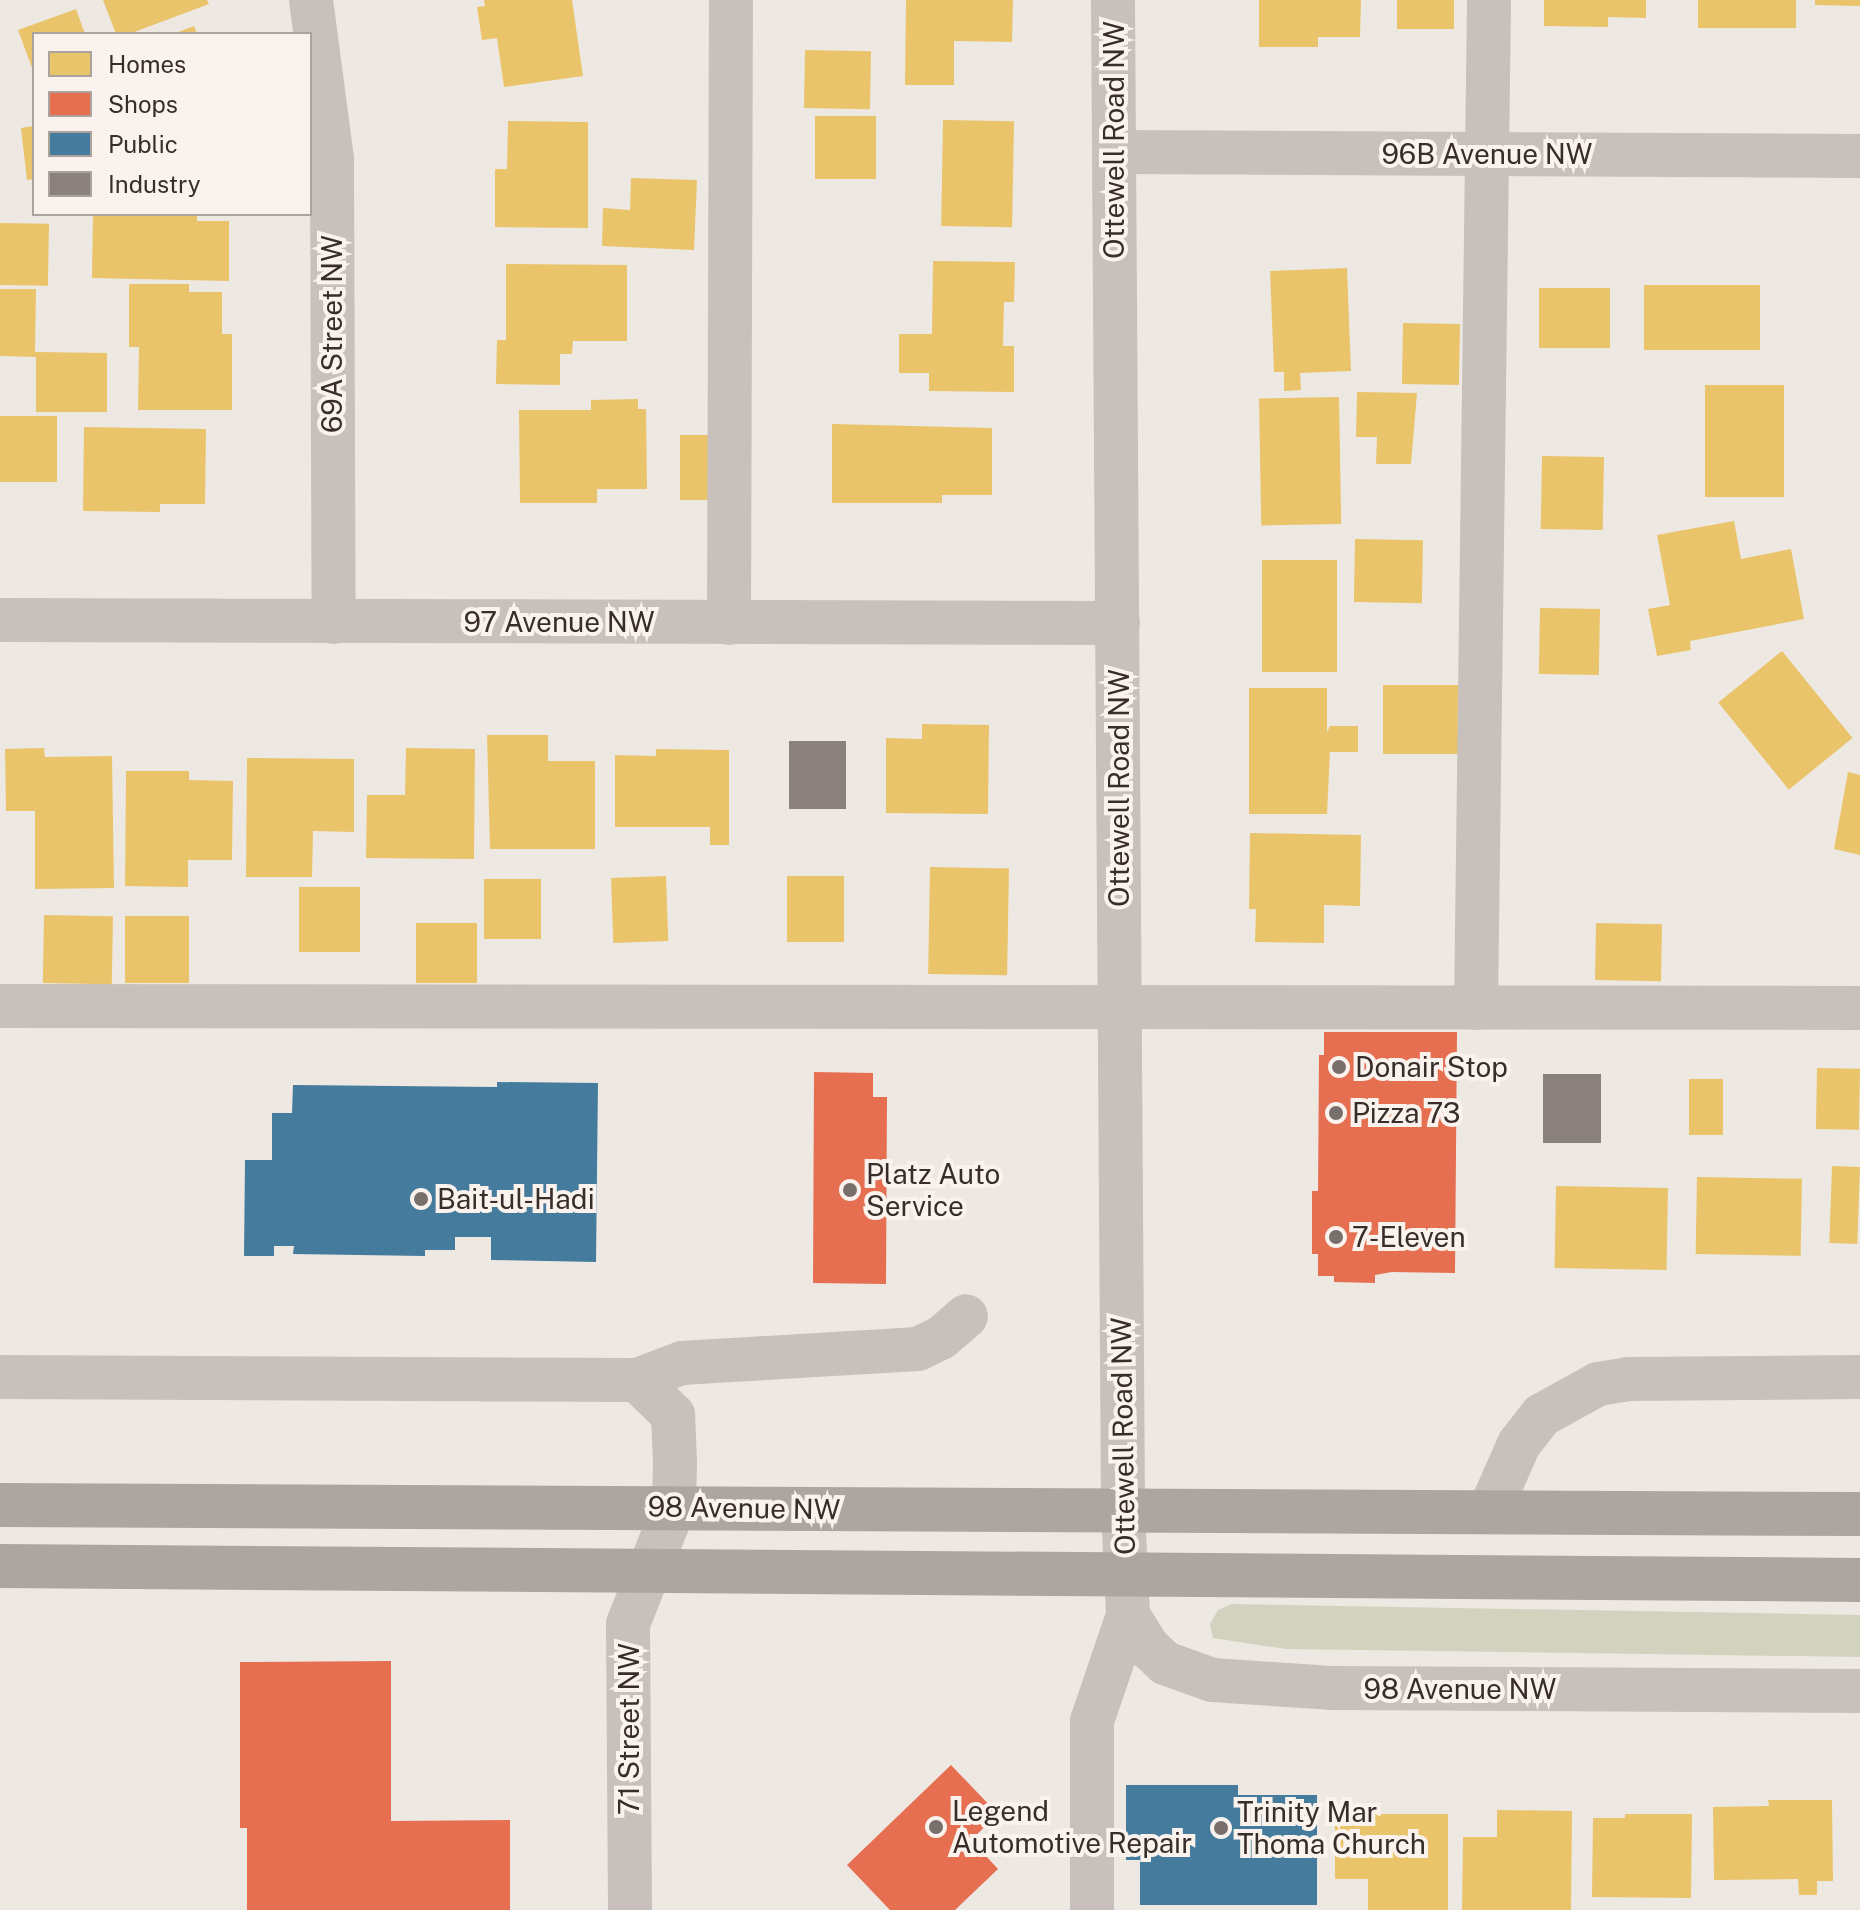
<!DOCTYPE html>
<html>
<head>
<meta charset="utf-8">
<style>
  body { margin:0 }
  #map { position:relative; width:1860px; height:1910px; overflow:hidden; background:#eee8e3; font-family:"Public Sans",sans-serif }
  div>[style] { position:absolute }
  [style*='--x'] { left:calc(var(--x)*1px); top:calc(var(--y)*1px); width:calc(var(--w)*1px); rotate:calc(var(--a)*1deg) }
  .green>* { inset:0; background:#d1d3be }
  .homes>* { inset:0; background:#e9c46a; transform-origin:0 0 }
  .shops>* { inset:0; background:#e76f51 }
  .public>* { inset:0; background:#457b9d }
  .industry>* { inset:0; background:#8a817c; transform-origin:0 0 }
  .minor>* { height:44px; margin:-22px; padding:0 22px; transform-origin:22px; border-radius:22px; background:#c7c0bc }
  .major>* { height:44px; margin:-22px; padding:0 22px; transform-origin:22px; border-radius:22px; background:#aca5a1 }
  .dots>* { width:22px; height:22px; translate:-50% -50%; box-sizing:border-box; border:4px solid #faf2ec; border-radius:50% }
  span { translate:-50% -50%; white-space:nowrap; text-align:center; line-height:1.15; -webkit-text-stroke:8px #faf2ec; paint-order:stroke }
  .street-label { font-size:28px; color:#382d2a }
  .poi-label { font-size:28px; color:#382d2a }
  .left { translate:0 -50%; text-align:left }
  .legend { position:absolute; left:32px; top:32px; width:280px; height:184px; box-sizing:border-box; background:#faf2ec; border:2px solid #aca39e; margin:0; padding:10px 14px; list-style:none; font-size:24px; color:#382d2a }
  .legend li { display:flex; align-items:center; gap:16px; height:40px }
  .legend b { width:40px; border:2px solid #aca39e }
</style>
</head>
<body>
<div id="map">
  <div class="green">
    <div style="clip-path:polygon(1232px 1604px,1860px 1615px,1860px 1657px,1286px 1649px,1213px 1638px,1210px 1624px,1218px 1610px)"></div>
  </div>
  <div class="homes">
    <div style="clip-path:polygon(103px 0,207px 0,209px 4px,129px 34px,116px 34px)"></div>
    <div style="clip-path:polygon(484px 0,572px 0,583px 76px,504px 87px,497px 38px,482px 40px,477px 7px,485px 6px)"></div>
    <div style="clip-path:polygon(906px 0,1013px 0,1012px 42px,954px 41px,954px 85px,905px 85px)"></div>
    <div style="clip-path:polygon(1259px 0,1361px 0,1360px 37px,1318px 37px,1318px 47px,1259px 47px)"></div>
    <div style="left:1397px;top:0;width:57px;height:29px"></div>
    <div style="clip-path:polygon(1544px 0,1646px 0,1646px 18px,1608px 17px,1608px 27px,1544px 26px)"></div>
    <div style="left:1698px;top:0;width:98px;height:28px"></div>
    <div style="clip-path:polygon(1815px 0,1860px 0,1860px 6px,1815px 5px)"></div>
    <div style="clip-path:polygon(76px 9px,85px 34px,34px 34px,34px 73px,18px 30px)"></div>
    <div style="clip-path:polygon(194px 26px,197px 34px,173px 34px)"></div>
    <div style="left:805px;top:50px;width:66px;height:58px;rotate:1deg"></div>
    <div style="left:815px;top:116px;width:61px;height:63px"></div>
    <div style="left:943px;top:120px;width:71px;height:106px;rotate:1deg"></div>
    <div style="clip-path:polygon(508px 121px,588px 122px,588px 228px,495px 227px,495px 169px,507px 169px)"></div>
    <div style="clip-path:polygon(34px 126px,34px 179px,27px 180px,21px 128px)"></div>
    <div style="clip-path:polygon(631px 178px,697px 180px,694px 250px,602px 246px,603px 208px,630px 210px)"></div>
    <div style="clip-path:polygon(93px 214px,197px 214px,197px 221px,229px 221px,229px 281px,92px 278px)"></div>
    <div style="left:0;top:223px;width:49px;height:62px;rotate:1deg"></div>
    <div style="clip-path:polygon(933px 261px,1015px 262px,1014px 302px,1004px 302px,1003px 346px,1014px 346px,1014px 392px,929px 391px,929px 373px,899px 373px,899px 334px,932px 334px)"></div>
    <div style="clip-path:polygon(506px 264px,627px 265px,627px 341px,573px 341px,572px 354px,560px 354px,560px 385px,496px 384px,497px 340px,506px 340px)"></div>
    <div style="clip-path:polygon(1347px 268px,1351px 371px,1300px 373px,1301px 390px,1284px 391px,1284px 372px,1274px 372px,1270px 271px)"></div>
    <div style="clip-path:polygon(129px 284px,189px 284px,189px 292px,222px 292px,222px 334px,232px 334px,232px 410px,138px 410px,139px 347px,129px 347px)"></div>
    <div style="left:1644px;top:285px;width:116px;height:65px"></div>
    <div style="left:1539px;top:288px;width:71px;height:60px"></div>
    <div style="clip-path:polygon(0 289px,36px 289px,35px 352px,107px 353px,107px 412px,36px 412px,36px 357px,0 356px)"></div>
    <div style="left:1403px;top:323px;width:57px;height:61px;rotate:1deg"></div>
    <div style="left:1784px;top:385px;width:112px;height:79px;rotate:90deg"></div>
    <div style="clip-path:polygon(1357px 392px,1417px 393px,1411px 464px,1376px 464px,1377px 437px,1356px 437px)"></div>
    <div style="left:1339px;top:397px;width:127px;height:80px;rotate:89deg"></div>
    <div style="clip-path:polygon(638px 399px,638px 409px,646px 409px,647px 489px,597px 489px,597px 503px,520px 503px,519px 410px,591px 410px,591px 400px)"></div>
    <div style="left:0;top:416px;width:57px;height:66px"></div>
    <div style="clip-path:polygon(832px 424px,992px 428px,992px 495px,942px 495px,942px 503px,832px 503px)"></div>
    <div style="clip-path:polygon(84px 427px,206px 429px,205px 504px,160px 504px,160px 512px,83px 511px)"></div>
    <div style="left:680px;top:435px;width:45px;height:65px"></div>
    <div style="left:1542px;top:456px;width:62px;height:73px;rotate:1deg"></div>
    <div style="clip-path:polygon(1734px 521px,1741px 559px,1791px 549px,1804px 619px,1690px 641px,1691px 650px,1657px 656px,1648px 609px,1670px 605px,1657px 535px)"></div>
    <div style="left:1355px;top:539px;width:68px;height:63px;rotate:1deg"></div>
    <div style="left:1262px;top:560px;width:75px;height:112px"></div>
    <div style="left:1540px;top:608px;width:60px;height:66px;rotate:1deg"></div>
    <div style="left:1782px;top:651px;width:112px;height:82px;rotate:51deg"></div>
    <div style="left:1383px;top:685px;width:75px;height:69px"></div>
    <div style="clip-path:polygon(1249px 688px,1327px 688px,1327px 732px,1330px 726px,1358px 726px,1358px 752px,1330px 752px,1327px 814px,1249px 814px)"></div>
    <div style="clip-path:polygon(922px 724px,989px 725px,988px 814px,886px 813px,886px 738px,922px 739px)"></div>
    <div style="clip-path:polygon(487px 735px,548px 735px,548px 761px,595px 761px,595px 849px,490px 849px)"></div>
    <div style="clip-path:polygon(44px 748px,45px 757px,112px 756px,114px 888px,35px 889px,35px 811px,6px 811px,5px 749px)"></div>
    <div style="clip-path:polygon(406px 748px,475px 749px,474px 859px,366px 858px,367px 795px,405px 795px)"></div>
    <div style="clip-path:polygon(656px 749px,729px 750px,729px 845px,710px 845px,710px 827px,615px 827px,615px 755px,656px 756px)"></div>
    <div style="clip-path:polygon(247px 758px,354px 759px,354px 832px,313px 831px,312px 877px,246px 877px)"></div>
    <div style="clip-path:polygon(126px 771px,189px 771px,189px 780px,233px 781px,232px 860px,188px 860px,188px 887px,125px 886px)"></div>
    <div style="clip-path:polygon(1848px 772px,1860px 775px,1860px 855px,1834px 849px)"></div>
    <div style="clip-path:polygon(1250px 833px,1361px 835px,1360px 906px,1324px 905px,1324px 943px,1255px 942px,1256px 909px,1249px 909px)"></div>
    <div style="left:930px;top:867px;width:79px;height:107px;rotate:1deg"></div>
    <div style="left:666px;top:876px;width:65px;height:55px;rotate:88deg"></div>
    <div style="left:787px;top:876px;width:57px;height:66px"></div>
    <div style="left:484px;top:879px;width:57px;height:60px"></div>
    <div style="left:299px;top:887px;width:61px;height:65px"></div>
    <div style="left:44px;top:915px;width:69px;height:68px;rotate:1deg"></div>
    <div style="left:125px;top:916px;width:64px;height:67px"></div>
    <div style="left:416px;top:923px;width:61px;height:60px"></div>
    <div style="left:1596px;top:923px;width:66px;height:57px;rotate:1deg"></div>
    <div style="left:1817px;top:1068px;width:43px;height:61px;rotate:1deg"></div>
    <div style="left:1689px;top:1079px;width:34px;height:56px"></div>
    <div style="left:1832px;top:1166px;width:28px;height:77px;rotate:2deg"></div>
    <div style="left:1697px;top:1177px;width:105px;height:77px;rotate:1deg"></div>
    <div style="left:1556px;top:1186px;width:112px;height:82px;rotate:1deg"></div>
    <div style="clip-path:polygon(1768px 1800px,1832px 1800px,1833px 1881px,1817px 1881px,1817px 1895px,1799px 1895px,1798px 1879px,1714px 1880px,1713px 1807px,1769px 1806px)"></div>
    <div style="clip-path:polygon(1497px 1810px,1572px 1811px,1571px 1910px,1462px 1910px,1463px 1837px,1497px 1837px)"></div>
    <div style="clip-path:polygon(1335px 1814px,1448px 1814px,1448px 1910px,1368px 1910px,1368px 1879px,1335px 1879px)"></div>
    <div style="clip-path:polygon(1625px 1814px,1692px 1814px,1691px 1898px,1592px 1897px,1593px 1818px,1625px 1818px)"></div>
  </div>
  <div class="shops">
    <div style="clip-path:polygon(1324px 1032px,1457px 1032px,1455px 1273px,1392px 1272px,1375px 1275px,1375px 1283px,1334px 1282px,1334px 1276px,1318px 1276px,1318px 1254px,1312px 1254px,1312px 1191px,1318px 1191px,1319px 1055px,1324px 1055px)"></div>
    <div style="clip-path:polygon(814px 1072px,873px 1073px,873px 1097px,887px 1097px,886px 1284px,813px 1283px)"></div>
    <div style="clip-path:polygon(391px 1661px,391px 1821px,510px 1820px,510px 1910px,247px 1910px,247px 1828px,240px 1828px,240px 1662px)"></div>
    <div style="clip-path:polygon(951px 1765px,998px 1814px,971px 1840px,998px 1869px,955px 1910px,890px 1910px,847px 1865px)"></div>
  </div>
  <div class="public">
    <div style="clip-path:polygon(497px 1082px,598px 1083px,596px 1262px,491px 1260px,491px 1237px,455px 1237px,455px 1250px,425px 1250px,425px 1256px,293px 1254px,294px 1246px,274px 1246px,274px 1256px,244px 1256px,245px 1160px,272px 1160px,272px 1113px,292px 1113px,293px 1085px,497px 1087px)"></div>
    <div style="clip-path:polygon(1126px 1785px,1238px 1785px,1238px 1795px,1317px 1795px,1317px 1905px,1140px 1905px,1140px 1860px,1126px 1860px)"></div>
  </div>
  <div class="industry">
    <div style="left:789px;top:741px;width:57px;height:68px"></div>
    <div style="left:1543px;top:1074px;width:58px;height:69px"></div>
  </div>
  <div class="minor">
    <div style="--x:311;--y:0;--w:160;--a:82.5"></div>
    <div style="--x:332;--y:159;--w:463;--a:89.8"></div>
    <div style="--x:1113;--y:0;--w:1512;--a:89.62"></div>
    <div style="--x:1123;--y:1512;--w:103;--a:87.2"></div>
    <div style="--x:1128;--y:1615;--w:39;--a:58"></div>
    <div style="--x:1149;--y:1648;--w:22;--a:43"></div>
    <div style="--x:1165;--y:1663;--w:50;--a:19.9"></div>
    <div style="--x:1212;--y:1680;--w:119;--a:3.8"></div>
    <div style="--x:1331;--y:1688;--w:529;--a:0.32"></div>
    <div style="--x:1114;--y:152;--w:746;--a:0.31"></div>
    <div style="--x:0;--y:620;--w:1118;--a:0.15"></div>
    <div style="--x:729;--y:623;--w:623;--a:-89.82"></div>
    <div style="--x:0;--y:1006;--w:1860;--a:0.06"></div>
    <div style="--x:1476;--y:1008;--w:1008;--a:-89.26"></div>
    <div style="--x:0;--y:1377;--w:637;--a:0.27"></div>
    <div style="--x:637;--y:1380;--w:48;--a:-20.7"></div>
    <div style="--x:682;--y:1363;--w:236;--a:-3.4"></div>
    <div style="--x:918;--y:1349;--w:25;--a:-26"></div>
    <div style="--x:941;--y:1338;--w:33;--a:-41"></div>
    <div style="--x:1489;--y:1512;--w:74;--a:-66.2"></div>
    <div style="--x:1519;--y:1444;--w:37;--a:-52"></div>
    <div style="--x:1542;--y:1415;--w:64;--a:-29"></div>
    <div style="--x:1598;--y:1384;--w:30;--a:-9"></div>
    <div style="--x:1628;--y:1379;--w:232;--a:-0.5"></div>
    <div style="--x:630;--y:1910;--w:286;--a:-90.4"></div>
    <div style="--x:628;--y:1624;--w:126;--a:-68.5"></div>
    <div style="--x:674;--y:1507;--w:45;--a:-88.7"></div>
    <div style="--x:675;--y:1462;--w:47;--a:-92.4"></div>
    <div style="--x:673;--y:1415;--w:50;--a:-135.8"></div>
    <div style="--x:1092;--y:1910;--w:189;--a:-90"></div>
    <div style="--x:1092;--y:1721;--w:112;--a:-71.2"></div>
  </div>
  <div class="major">
    <div style="--x:0;--y:1505;--w:1860;--a:0.28"></div>
    <div style="--x:0;--y:1566;--w:1860;--a:0.43"></div>
  </div>
  <div class="dots">
    <div style="left:1339px;top:1067px;background:#786e6b"></div>
    <div style="left:1336px;top:1113px;background:#786e6b"></div>
    <div style="left:850px;top:1190px;background:#786e6b"></div>
    <div style="left:421px;top:1199px;background:#786e6b"></div>
    <div style="left:1336px;top:1237px;background:#786e6b"></div>
    <div style="left:936px;top:1827px;background:#786e6b"></div>
    <div style="left:1221px;top:1828px;background:#786e6b"></div>
  </div>
  <div class="street-label">
    <span style="left:1114px;top:140px;rotate:-90deg">Ottewell Road NW</span>
    <span style="left:1487px;top:154px">96B Avenue NW</span>
    <span style="left:332px;top:334px;rotate:-90deg">69A Street NW</span>
    <span style="left:559px;top:622px">97 Avenue NW</span>
    <span style="left:1119px;top:788px;rotate:-90deg">Ottewell Road NW</span>
    <span style="left:1123px;top:1436px;rotate:-91deg">Ottewell Road NW</span>
    <span style="left:744px;top:1508px;rotate:1deg">98 Avenue NW</span>
    <span style="left:1460px;top:1689px">98 Avenue NW</span>
    <span style="left:629px;top:1729px;rotate:-90deg">71 Street NW</span>
  </div>
  <div class="poi-label">
    <span class="left" style="left:1355px;top:1067px">Donair Stop</span>
    <span class="left" style="left:1352px;top:1113px">Pizza 73</span>
    <span class="left" style="left:866px;top:1190px">Platz Auto<br>Service</span>
    <span class="left" style="left:437px;top:1199px">Bait-ul-Hadi</span>
    <span class="left" style="left:1352px;top:1237px">7-Eleven</span>
    <span class="left" style="left:952px;top:1827px">Legend<br>Automotive Repair</span>
    <span class="left" style="left:1237px;top:1828px">Trinity Mar<br>Thoma Church</span>
  </div>
  <ul class="legend">
  <li><b style="height:22px;background:#e9c46a"></b>Homes</li>
  <li><b style="height:22px;background:#e76f51"></b>Shops</li>
  <li><b style="height:22px;background:#457b9d"></b>Public</li>
  <li><b style="height:22px;background:#8a817c"></b>Industry</li>
  </ul>
</div>
</body>
</html>
